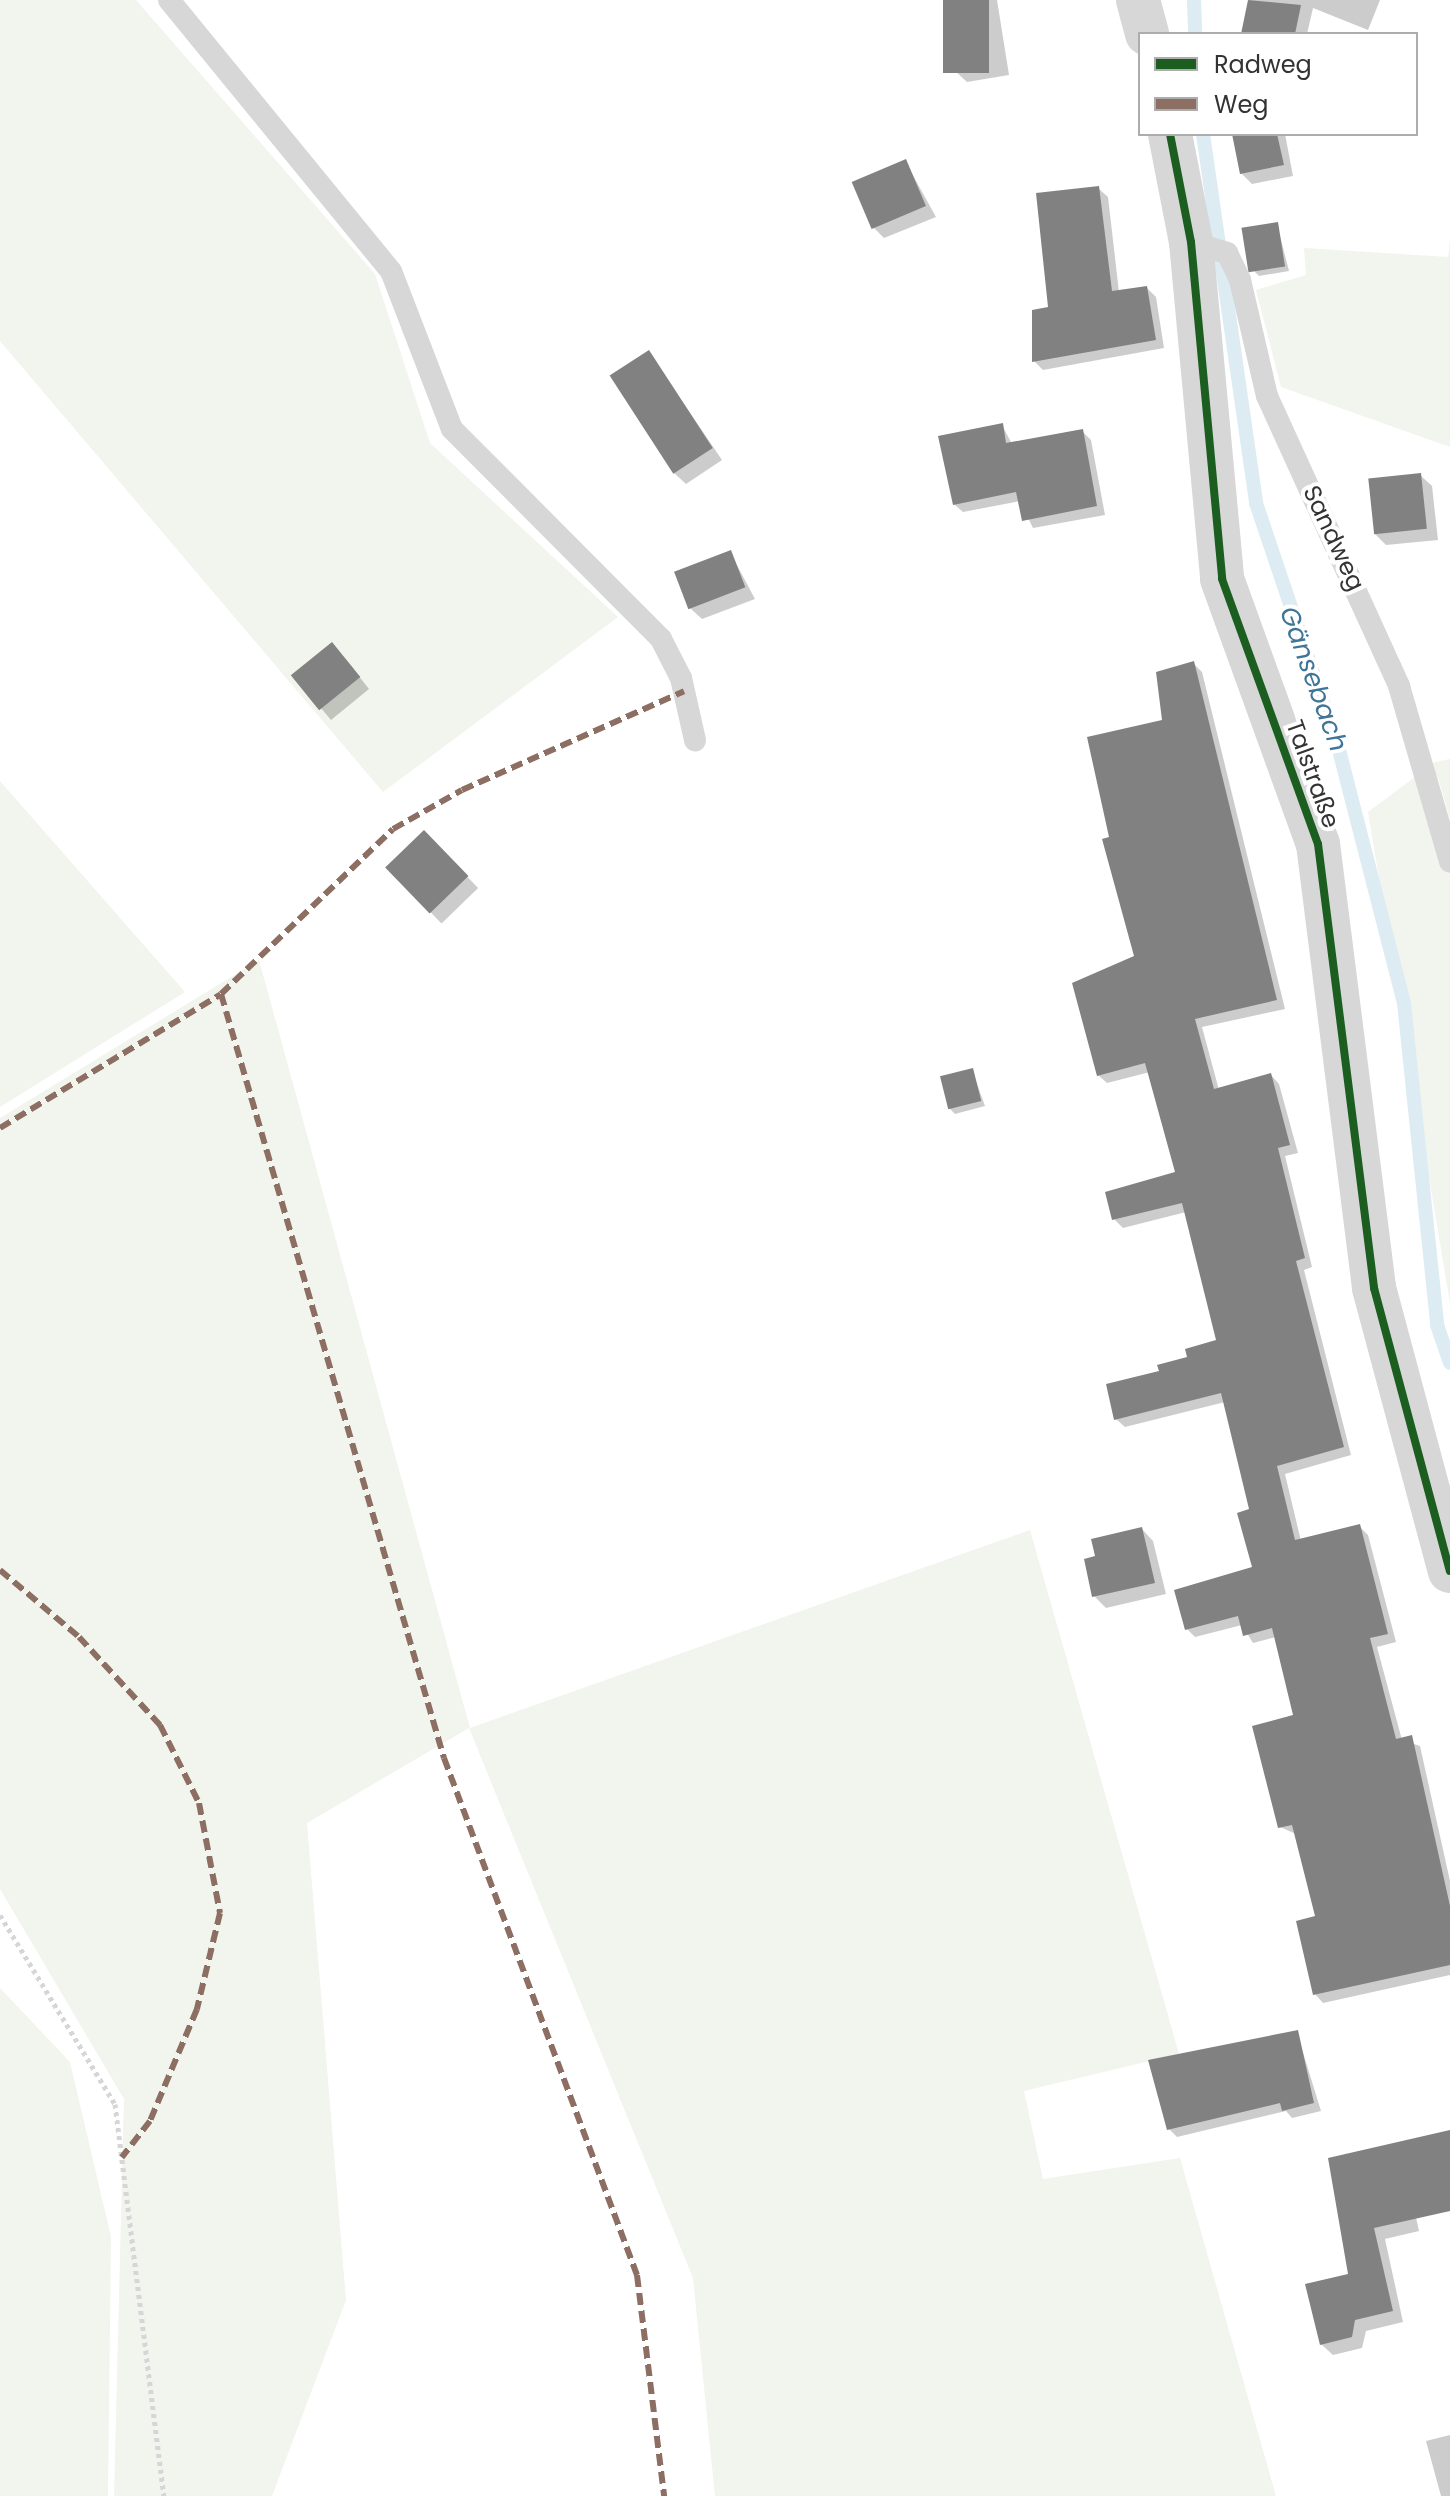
<!DOCTYPE html>
<html>
<head>
<meta charset="utf-8">
<style>
  body { margin:0 }
  #map { position:relative; width:1450px; height:2496px; overflow:hidden; background:#fff; font-family:Poppins,sans-serif }
  div>[style] { position:absolute }
  [style*='--x'] { left:calc(var(--x)*1px); top:calc(var(--y)*1px); width:calc(var(--w)*1px); rotate:calc(var(--a)*1deg) }
  .green>* { inset:0; background:#f1f5ed }
  .shadow>* { inset:0; background:#0003; transform-origin:0 0 }
  .stream>* { height:14px; margin:-7px; padding:0 7px; transform-origin:7px; border-radius:7px; background:#ddebf3 }
  .building>* { inset:0; background:#818181; transform-origin:0 0 }
  .path>* { height:5px; margin-top:-2.5px; transform-origin:0; background:repeating-linear-gradient(90deg,#d6d6d6 0 4px,transparent 0 8px) }
  .service>* { height:22px; margin:-11px; padding:0 11px; transform-origin:11px; border-radius:11px; background:#d7d7d7 }
  .tertiary>* { height:44px; margin:-22px; padding:0 22px; transform-origin:22px; border-radius:22px; background:#d7d7d7 }
  .quiet>* { height:6px; margin-top:-3px; transform-origin:0; background:repeating-linear-gradient(90deg,#8d6e63 0 12px,transparent 0 18px) }
  .cycleway>* { height:8px; margin:-4px; padding:0 4px; transform-origin:4px; border-radius:4px; background:#1b5e20 }
  span { translate:-50% -50%; white-space:nowrap; text-align:center; line-height:1.15; -webkit-text-stroke:8px #fff; paint-order:stroke }
  .street-label { font-size:24px; color:#333 }
  .water-label { font-size:26px; color:#3f7597; font-style:italic }
  .legend { position:absolute; left:1138px; top:32px; width:280px; height:104px; box-sizing:border-box; background:#fff; border:2px solid #adadad; margin:0; padding:10px 14px; list-style:none; font-size:24px; color:#333 }
  .legend li { display:flex; align-items:center; gap:16px; height:40px }
  .legend b { width:40px; border:2px solid #adadad }
</style>
</head>
<body>
<div id="map">
  <div class="green">
    <div style="clip-path:polygon(0 0,136px 0,375px 274px,430px 443px,618px 617px,383px 792px,0 341px)"></div>
    <div style="clip-path:polygon(1450px 240px,1450px 447px,1281px 387px,1256px 290px,1306px 275px,1304px 248px,1448px 257px)"></div>
    <div style="clip-path:polygon(1450px 759px,1450px 820px,1437px 774px,1450px 859px,1450px 1303px,1368px 812px,1435px 762px)"></div>
    <div style="clip-path:polygon(0 781px,185px 992px,0 1107px)"></div>
    <div style="clip-path:polygon(259px 960px,470px 1728px,1030px 1530px,1179px 2054px,1024px 2091px,1043px 2179px,1180px 2158px,1276px 2496px,715px 2496px,693px 2278px,469px 1728px,307px 1823px,346px 2300px,272px 2496px,114px 2496px,124px 2099px,0 1889px,0 1118px)"></div>
    <div style="clip-path:polygon(0 1988px,70px 2062px,111px 2237px,108px 2496px,0 2496px)"></div>
  </div>
  <div class="shadow">
    <div style="clip-path:polygon(945px 0,997px 0,1009px 75px,967px 82px,955px 71px)"></div>
    <div style="clip-path:polygon(1250px 0,1380px 0,1368px 30px,1313px 8px,1307px 34px,1243px 34px)"></div>
    <div style="clip-path:polygon(1234px 134px,1285px 134px,1293px 176px,1252px 184px,1241px 173px)"></div>
    <div style="clip-path:polygon(905px 161px,936px 217px,884px 238px,873px 227px)"></div>
    <div style="clip-path:polygon(1098px 188px,1108px 197px,1119px 292px,1147px 288px,1156px 297px,1164px 348px,1043px 370px,1034px 361px,1050px 308px)"></div>
    <div style="clip-path:polygon(1277px 224px,1289px 271px,1259px 276px,1254px 271px)"></div>
    <div style="clip-path:polygon(649px 352px,722px 460px,686px 484px,674px 473px)"></div>
    <div style="clip-path:polygon(1002px 425px,1012px 444px,1082px 431px,1091px 440px,1105px 515px,1033px 528px,1020px 501px,963px 512px,954px 504px)"></div>
    <div style="clip-path:polygon(1420px 475px,1432px 486px,1438px 540px,1386px 545px,1375px 534px)"></div>
    <div style="clip-path:polygon(730px 552px,755px 599px,702px 619px,690px 608px)"></div>
    <div style="clip-path:polygon(343px 656px,369px 689px,331px 720px,294px 676px)"></div>
    <div style="clip-path:polygon(1193px 663px,1202px 672px,1285px 1009px,1202px 1027px,1219px 1090px,1271px 1075px,1279px 1084px,1298px 1153px,1285px 1156px,1312px 1267px,1304px 1270px,1351px 1455px,1285px 1474px,1301px 1541px,1359px 1526px,1368px 1535px,1396px 1642px,1377px 1647px,1402px 1740px,1420px 1746px,1450px 1881px,1450px 1975px,1323px 2003px,1315px 1994px,1318px 1918px,1296px 1834px,1280px 1827px,1295px 1716px,1276px 1637px,1253px 1643px,1242px 1625px,1195px 1637px,1187px 1629px,1255px 1569px,1252px 1511px,1225px 1402px,1125px 1427px,1116px 1419px,1161px 1373px,1219px 1342px,1186px 1212px,1123px 1228px,1114px 1219px,1177px 1173px,1150px 1072px,1107px 1083px,1098px 1075px,1136px 958px,1112px 839px)"></div>
    <div style="left:424px;top:832px;width:78px;height:51px;rotate:46deg"></div>
    <div style="clip-path:polygon(972px 1070px,985px 1106px,955px 1114px,949px 1108px)"></div>
    <div style="clip-path:polygon(1142px 1529px,1153px 1541px,1166px 1594px,1106px 1608px,1094px 1596px,1098px 1557px)"></div>
    <div style="clip-path:polygon(1297px 2033px,1321px 2111px,1292px 2118px,1286px 2111px,1177px 2137px,1169px 2129px)"></div>
    <div style="clip-path:polygon(1450px 2132px,1450px 2186px,1411px 2195px,1419px 2231px,1385px 2239px,1403px 2322px,1366px 2331px,1362px 2348px,1333px 2355px,1321px 2344px,1350px 2276px,1331px 2159px)"></div>
    <div style="clip-path:polygon(1450px 2435px,1450px 2496px,1441px 2496px,1426px 2441px)"></div>
  </div>
  <div class="stream">
    <div style="--x:1194;--y:0;--w:34;--a:88"></div>
    <div style="--x:1203;--y:134;--w:373;--a:81.8"></div>
    <div style="--x:1256;--y:503;--w:256;--a:71.4"></div>
    <div style="--x:1338;--y:746;--w:265;--a:75.6"></div>
    <div style="--x:1404;--y:1003;--w:324;--a:84.1"></div>
    <div style="--x:1437;--y:1325;--w:40;--a:71.1"></div>
  </div>
  <div class="building">
    <div style="left:943px;top:0;width:46px;height:73px"></div>
    <div style="clip-path:polygon(1248px 0,1301px 5px,1295px 34px,1241px 34px)"></div>
    <div style="clip-path:polygon(1232px 134px,1277px 134px,1284px 165px,1240px 174px)"></div>
    <div style="left:906px;top:159px;width:51px;height:59px;rotate:67deg"></div>
    <div style="clip-path:polygon(1099px 186px,1112px 291px,1147px 286px,1156px 340px,1032px 362px,1032px 310px,1048px 307px,1036px 193px)"></div>
    <div style="left:1278px;top:222px;width:45px;height:37px;rotate:81deg"></div>
    <div style="left:649px;top:350px;width:117px;height:47px;rotate:57deg"></div>
    <div style="clip-path:polygon(1003px 423px,1006px 443px,1083px 429px,1097px 506px,1022px 521px,1016px 492px,953px 505px,938px 436px)"></div>
    <div style="left:1421px;top:473px;width:56px;height:53px;rotate:84deg"></div>
    <div style="left:731px;top:550px;width:40px;height:61px;rotate:69deg"></div>
    <div style="left:332px;top:642px;width:45px;height:53px;rotate:51deg"></div>
    <div style="clip-path:polygon(1194px 661px,1277px 1000px,1195px 1019px,1214px 1089px,1271px 1073px,1290px 1145px,1278px 1148px,1305px 1258px,1296px 1261px,1344px 1447px,1277px 1466px,1295px 1540px,1360px 1524px,1388px 1634px,1370px 1638px,1396px 1739px,1412px 1735px,1450px 1906px,1450px 1965px,1313px 1995px,1296px 1921px,1315px 1916px,1292px 1825px,1278px 1828px,1252px 1726px,1293px 1715px,1272px 1628px,1243px 1636px,1238px 1616px,1185px 1630px,1174px 1590px,1252px 1567px,1237px 1513px,1249px 1509px,1221px 1393px,1114px 1420px,1106px 1384px,1159px 1371px,1157px 1365px,1187px 1357px,1185px 1349px,1216px 1340px,1182px 1203px,1112px 1220px,1105px 1192px,1175px 1172px,1145px 1063px,1097px 1076px,1072px 983px,1134px 956px,1102px 839px,1109px 837px,1087px 737px,1162px 720px,1156px 672px)"></div>
    <div style="left:424px;top:830px;width:64px;height:54px;rotate:46deg"></div>
    <div style="left:973px;top:1068px;width:34px;height:34px;rotate:76deg"></div>
    <div style="clip-path:polygon(1142px 1527px,1155px 1583px,1092px 1597px,1084px 1559px,1095px 1556px,1091px 1539px)"></div>
    <div style="clip-path:polygon(1298px 2030px,1314px 2103px,1282px 2111px,1280px 2103px,1167px 2130px,1148px 2060px)"></div>
    <div style="clip-path:polygon(1450px 2130px,1450px 2211px,1374px 2228px,1393px 2311px,1355px 2320px,1352px 2337px,1320px 2345px,1305px 2284px,1348px 2274px,1328px 2158px)"></div>
  </div>
  <div class="path">
    <div style="--x:0;--y:1915;--w:221;--a:58.7"></div>
    <div style="--x:115;--y:2104;--w:395;--a:82.9"></div>
  </div>
  <div class="service">
    <div style="--x:169;--y:0;--w:350;--a:50.7"></div>
    <div style="--x:391;--y:271;--w:169;--a:68.9"></div>
    <div style="--x:452;--y:429;--w:296;--a:45.1"></div>
    <div style="--x:661;--y:639;--w:44;--a:62.9"></div>
    <div style="--x:681;--y:678;--w:64;--a:77.3"></div>
    <div style="--x:1191;--y:242;--w:38;--a:17"></div>
    <div style="--x:1227;--y:253;--w:30;--a:64"></div>
    <div style="--x:1240;--y:280;--w:119;--a:76.9"></div>
    <div style="--x:1267;--y:396;--w:319;--a:65.5"></div>
    <div style="--x:1399;--y:686;--w:183;--a:73.8"></div>
  </div>
  <div class="tertiary">
    <div style="--x:1138;--y:0;--w:35;--a:75"></div>
    <div style="--x:1170;--y:134;--w:110;--a:79"></div>
    <div style="--x:1191;--y:242;--w:338;--a:84.7"></div>
    <div style="--x:1222;--y:579;--w:282;--a:70.1"></div>
    <div style="--x:1318;--y:844;--w:448;--a:82.8"></div>
    <div style="--x:1374;--y:1288;--w:293;--a:75"></div>
  </div>
  <div class="quiet">
    <div style="--x:221;--y:994;--w:796;--a:73.73"></div>
    <div style="--x:444;--y:1758;--w:552;--a:69.53"></div>
    <div style="--x:637;--y:2275;--w:223;--a:83"></div>
    <div style="--x:0;--y:1128;--w:258;--a:-31.2"></div>
    <div style="--x:221;--y:994;--w:238;--a:-43.8"></div>
    <div style="--x:393;--y:829;--w:79;--a:-29.5"></div>
    <div style="--x:462;--y:790;--w:243;--a:-24"></div>
    <div style="--x:0;--y:1570;--w:104;--a:40.3"></div>
    <div style="--x:79;--y:1637;--w:120;--a:47.4"></div>
    <div style="--x:160;--y:1725;--w:87;--a:63.4"></div>
    <div style="--x:199;--y:1803;--w:112;--a:79.2"></div>
    <div style="--x:220;--y:1913;--w:99;--a:103.5"></div>
    <div style="--x:197;--y:2009;--w:121;--a:112.8"></div>
    <div style="--x:150;--y:2121;--w:46;--a:127.9"></div>
  </div>
  <div class="cycleway">
    <div style="--x:1170;--y:134;--w:110;--a:79"></div>
    <div style="--x:1191;--y:242;--w:338;--a:84.7"></div>
    <div style="--x:1222;--y:579;--w:282;--a:70.1"></div>
    <div style="--x:1318;--y:844;--w:448;--a:82.8"></div>
    <div style="--x:1374;--y:1288;--w:293;--a:75"></div>
  </div>
  <div class="street-label">
    <span style="left:1334px;top:538px;rotate:65deg">Sandweg</span>
    <span style="left:1313px;top:774px;rotate:70deg">Talstraße</span>
  </div>
  <div class="water-label">
    <span style="left:1313px;top:679px;rotate:70deg">Gänsebach</span>
  </div>
  <ul class="legend">
  <li><b style="height:10px;background:#1b5e20"></b>Radweg</li>
  <li><b style="height:10px;background:#8d6e63"></b>Weg</li>
  </ul>
</div>
</body>
</html>
